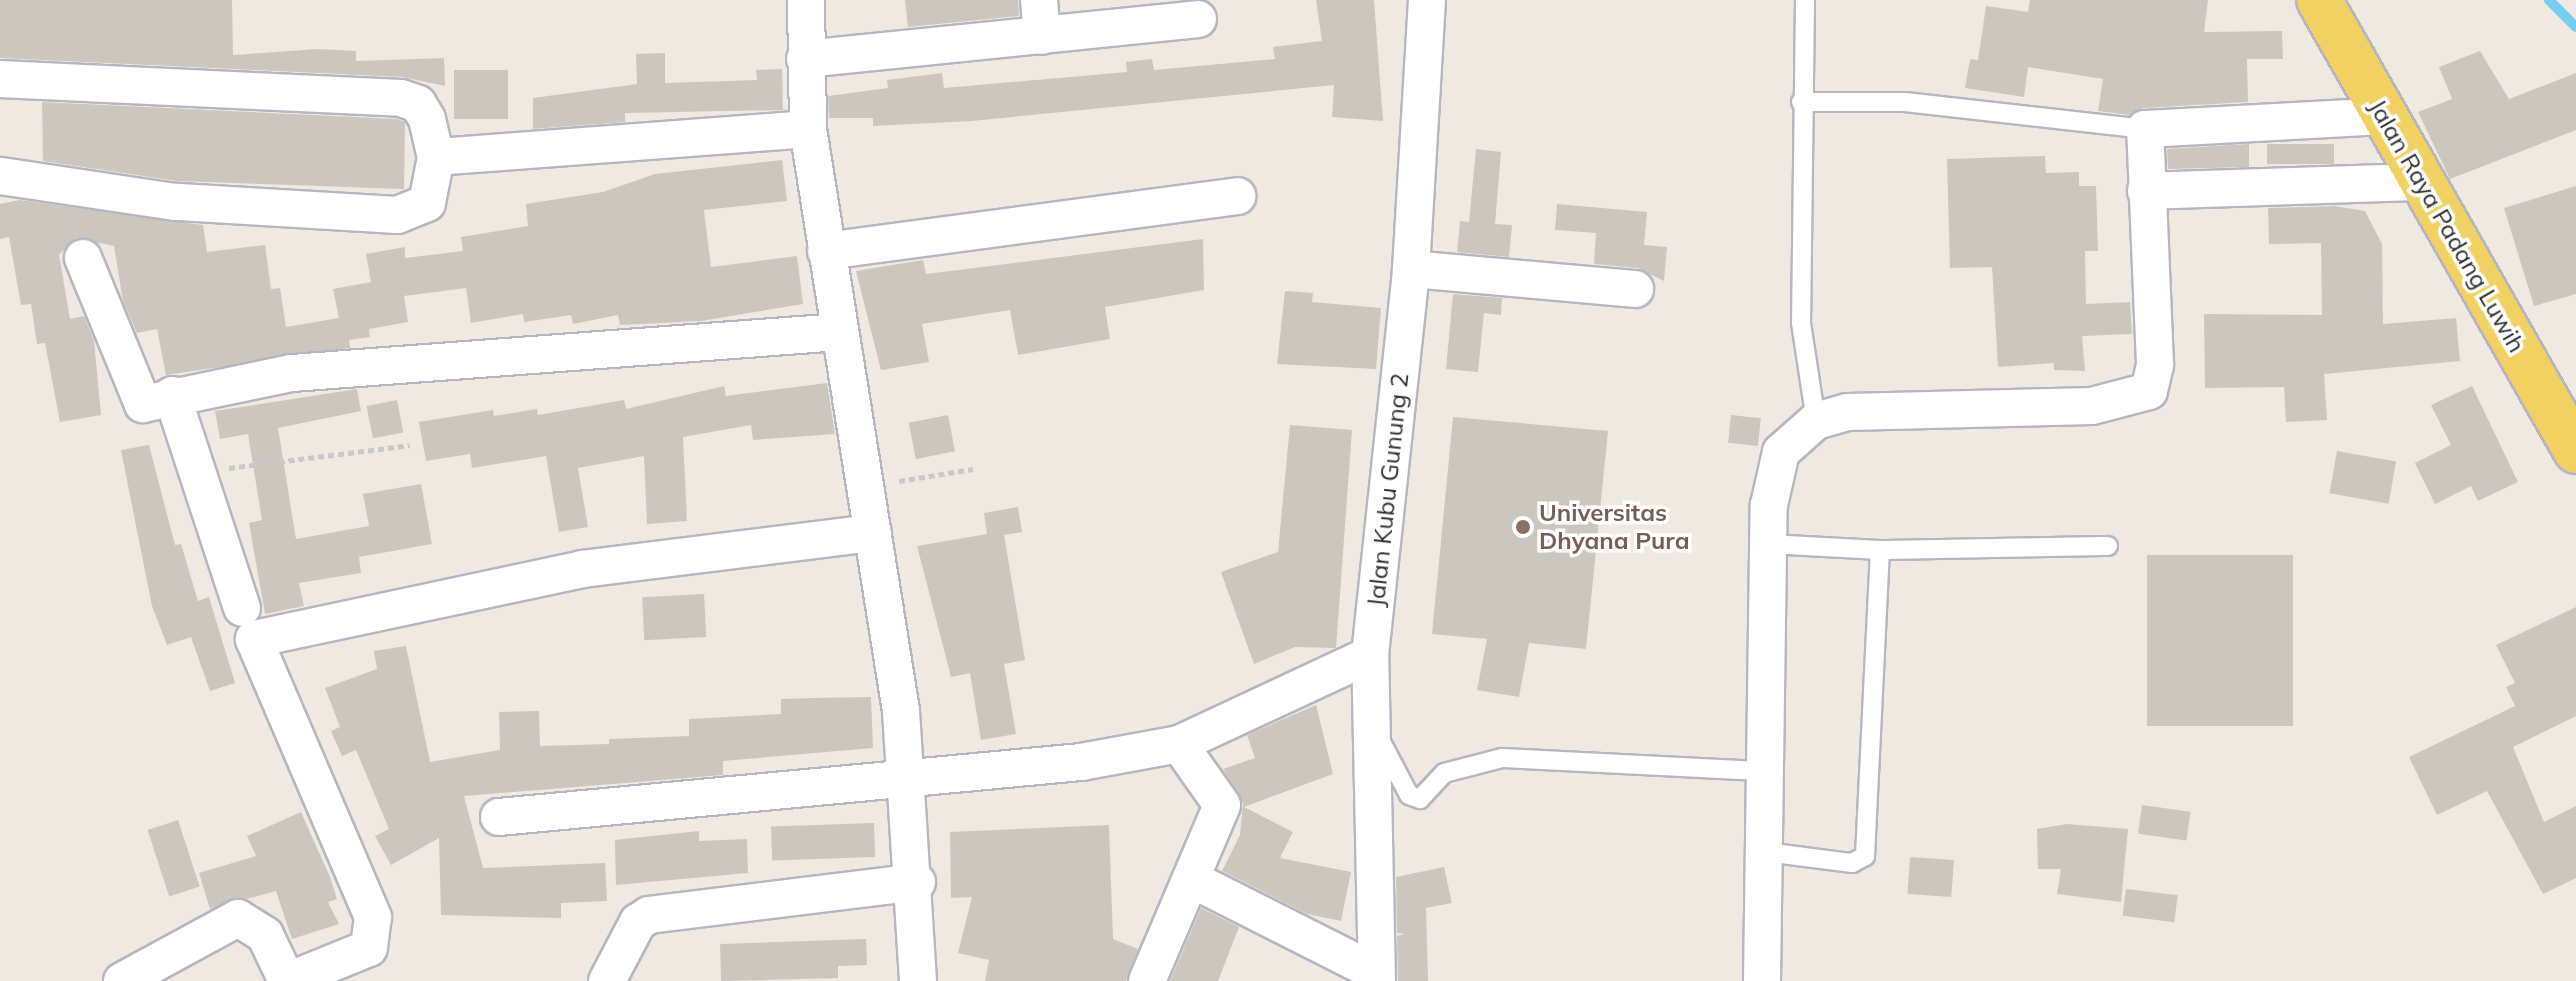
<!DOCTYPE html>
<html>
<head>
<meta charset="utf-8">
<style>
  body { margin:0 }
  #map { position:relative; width:2576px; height:981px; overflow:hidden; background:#efe9e1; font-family:Mulish,sans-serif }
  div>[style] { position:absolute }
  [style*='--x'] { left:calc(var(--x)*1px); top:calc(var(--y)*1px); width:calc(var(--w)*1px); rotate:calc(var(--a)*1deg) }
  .stream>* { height:10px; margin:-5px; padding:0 5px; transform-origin:5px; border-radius:5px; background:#75cff0 }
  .building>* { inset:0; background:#cbc7bf; transform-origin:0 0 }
  .path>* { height:5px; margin-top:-2.5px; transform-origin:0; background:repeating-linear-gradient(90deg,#c9c9c9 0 6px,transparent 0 10px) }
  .roads { filter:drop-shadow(2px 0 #b4b7c1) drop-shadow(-2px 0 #b4b7c1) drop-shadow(0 2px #b4b7c1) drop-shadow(0 -2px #b4b7c1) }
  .service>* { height:18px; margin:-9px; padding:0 9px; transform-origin:9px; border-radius:9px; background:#fff }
  .minor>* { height:36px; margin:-18px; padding:0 18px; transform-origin:18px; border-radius:18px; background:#fff }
  .primary>* { height:44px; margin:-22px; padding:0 22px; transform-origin:22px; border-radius:22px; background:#f2d163 }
  .dots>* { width:22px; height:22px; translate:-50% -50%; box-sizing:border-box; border:4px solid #fff; border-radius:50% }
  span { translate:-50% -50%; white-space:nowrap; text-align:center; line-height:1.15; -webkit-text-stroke:7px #fff; paint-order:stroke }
  .street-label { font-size:24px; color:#2e2e2e }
  .education-label { font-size:24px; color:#785e54; font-weight:700 }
  .left { translate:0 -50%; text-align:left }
</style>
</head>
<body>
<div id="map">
  <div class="stream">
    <div style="--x:2549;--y:0;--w:38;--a:45"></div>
  </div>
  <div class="building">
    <div style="clip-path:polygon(0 0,232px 0,233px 55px,318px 49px,356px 51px,356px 61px,444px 58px,445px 86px,402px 77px,0 58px)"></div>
    <div style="clip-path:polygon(905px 0,1018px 0,1019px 16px,908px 27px)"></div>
    <div style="clip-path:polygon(1316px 0,1374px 0,1383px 121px,1332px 117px,1334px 85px,972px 121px,873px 126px,873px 118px,829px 118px,828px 96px,888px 88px,887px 80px,942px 73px,944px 88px,1127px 72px,1126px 62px,1152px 59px,1154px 70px,1275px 59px,1273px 47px,1322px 41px)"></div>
    <div style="clip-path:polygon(2030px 0,2208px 0,2204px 32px,2282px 31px,2283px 59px,2247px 59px,2248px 102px,2144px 108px,2130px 115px,2098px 111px,2103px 79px,2028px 67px,2024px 97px,1965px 88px,1970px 59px,1978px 60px,1986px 6px,2028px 12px)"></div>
    <div style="clip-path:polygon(2480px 51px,2509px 99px,2576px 73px,2576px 130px,2450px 179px,2418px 112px,2452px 99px,2439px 67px)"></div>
    <div style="clip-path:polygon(665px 53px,665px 83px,757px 80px,756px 70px,782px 69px,783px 110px,625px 113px,625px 122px,533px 129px,533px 98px,637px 84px,636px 54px)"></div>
    <div style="left:454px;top:70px;width:54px;height:49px"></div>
    <div style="clip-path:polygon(42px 102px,397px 119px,405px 122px,404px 189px,177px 181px,43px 161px)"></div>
    <div style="clip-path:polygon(2249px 144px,2249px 167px,2168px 169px,2167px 149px)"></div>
    <div style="left:2334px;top:144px;width:20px;height:67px;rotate:90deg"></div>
    <div style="clip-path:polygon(1476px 149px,1501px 152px,1495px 224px,1512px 225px,1509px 257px,1457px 252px,1460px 221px,1469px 222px)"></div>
    <div style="clip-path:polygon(2045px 156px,2046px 173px,2079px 172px,2079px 186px,2096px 186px,2098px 251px,2085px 251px,2086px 304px,2130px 302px,2132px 334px,2082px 336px,2085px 371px,2054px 370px,2054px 363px,1998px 367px,1992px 267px,1950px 268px,1947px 159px)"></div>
    <div style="clip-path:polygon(782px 160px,787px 201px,704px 210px,711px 267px,797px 256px,803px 304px,701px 321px,620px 325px,618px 315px,573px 324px,571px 315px,524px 322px,523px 314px,471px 323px,466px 288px,404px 296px,408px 322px,369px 329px,370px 337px,349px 340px,350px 348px,166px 375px,157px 329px,137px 333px,123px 301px,114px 246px,76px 238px,59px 255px,70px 319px,84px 316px,94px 341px,101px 415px,60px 422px,45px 343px,37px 344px,31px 304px,21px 305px,9px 237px,0 239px,0 204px,20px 200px,203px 225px,207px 252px,265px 245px,271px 289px,280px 288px,286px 327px,339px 318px,333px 289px,371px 282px,366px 254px,405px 247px,405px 258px,463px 251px,461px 237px,528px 226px,526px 204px,603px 192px,655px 174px)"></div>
    <div style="clip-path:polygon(2576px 186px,2576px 294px,2534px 306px,2504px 208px)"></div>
    <div style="clip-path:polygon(1557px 204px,1647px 212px,1644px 245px,1667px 247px,1664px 281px,1638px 268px,1594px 264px,1596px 233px,1555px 230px)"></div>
    <div style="clip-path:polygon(2334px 206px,2365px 211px,2382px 244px,2383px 324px,2456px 318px,2460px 361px,2324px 374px,2327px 420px,2286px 422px,2284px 387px,2205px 388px,2204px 314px,2322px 315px,2321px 243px,2269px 244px,2268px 208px)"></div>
    <div style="clip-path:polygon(1203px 239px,1204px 290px,1105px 307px,1110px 339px,1018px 355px,1010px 310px,922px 324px,929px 362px,881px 370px,856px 271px,923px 260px,926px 274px)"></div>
    <div style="clip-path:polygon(1285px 291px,1313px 293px,1312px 302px,1381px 308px,1376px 369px,1277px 364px)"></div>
    <div style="clip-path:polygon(1453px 294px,1502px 298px,1501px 315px,1484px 313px,1478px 372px,1446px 369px)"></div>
    <div style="clip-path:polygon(827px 383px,835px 434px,753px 440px,751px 425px,683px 437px,687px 521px,647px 524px,644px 456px,578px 468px,588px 527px,559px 532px,546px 456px,472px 468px,470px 454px,426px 461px,419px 422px,493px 410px,494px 416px,537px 409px,538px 415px,624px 400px,626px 409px,724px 386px,726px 396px)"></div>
    <div style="clip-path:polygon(2472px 386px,2518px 482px,2478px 501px,2471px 486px,2435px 504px,2415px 463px,2451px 445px,2431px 405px)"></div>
    <div style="clip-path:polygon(357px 389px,361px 411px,278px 428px,296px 539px,369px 526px,363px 494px,421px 484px,432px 544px,359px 557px,361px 573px,299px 583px,304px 606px,265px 614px,249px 523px,262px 520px,248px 434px,220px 439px,215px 411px)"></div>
    <div style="left:397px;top:400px;width:33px;height:31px;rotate:79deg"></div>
    <div style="left:948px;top:415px;width:37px;height:40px;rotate:79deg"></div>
    <div style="left:1731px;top:415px;width:30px;height:28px;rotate:6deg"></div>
    <div style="clip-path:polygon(1453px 417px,1608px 431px,1586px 649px,1529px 643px,1519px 697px,1477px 690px,1487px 639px,1432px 634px)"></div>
    <div style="clip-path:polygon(1290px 425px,1352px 430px,1336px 648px,1295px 647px,1254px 664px,1221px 572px,1278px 552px)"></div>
    <div style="clip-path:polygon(149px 445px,175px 545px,181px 544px,198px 601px,209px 597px,235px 683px,210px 691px,191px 637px,167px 645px,152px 606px,121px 450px)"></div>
    <div style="left:2337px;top:451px;width:60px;height:43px;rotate:10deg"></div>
    <div style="clip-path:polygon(1018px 507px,1022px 532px,1004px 535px,1025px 660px,1004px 664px,1016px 734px,981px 740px,970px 673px,951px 677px,917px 546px,987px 534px,984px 513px)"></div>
    <div style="left:2293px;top:555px;width:171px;height:146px;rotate:90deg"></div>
    <div style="left:704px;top:594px;width:43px;height:62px;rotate:87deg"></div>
    <div style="clip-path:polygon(2576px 607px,2576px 716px,2513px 747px,2544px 822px,2576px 806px,2576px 878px,2543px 894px,2487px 791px,2437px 815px,2409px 757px,2515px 706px,2506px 687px,2515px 683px,2496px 645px)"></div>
    <div style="clip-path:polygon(406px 646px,430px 762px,500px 750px,499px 712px,539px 711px,540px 746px,609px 744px,609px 739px,689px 736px,689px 719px,781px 714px,781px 699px,813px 698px,871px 697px,873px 748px,723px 761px,723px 775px,464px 796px,483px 868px,605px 863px,607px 901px,561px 903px,561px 918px,441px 915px,439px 838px,391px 865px,375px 836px,389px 829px,356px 750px,342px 756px,331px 731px,340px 727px,325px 688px,377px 669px,374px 651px)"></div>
    <div style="clip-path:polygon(1316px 705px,1333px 774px,1244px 807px,1293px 832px,1280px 858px,1351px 872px,1341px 921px,1307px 914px,1222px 871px,1240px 835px,1243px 804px,1223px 769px,1255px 758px,1247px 735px)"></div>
    <div style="left:2142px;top:805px;width:49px;height:29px;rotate:8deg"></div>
    <div style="clip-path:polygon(301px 812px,330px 877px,337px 899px,328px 902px,339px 924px,292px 939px,276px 891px,210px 909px,199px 873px,256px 856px,247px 836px)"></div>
    <div style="left:178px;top:820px;width:70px;height:32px;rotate:72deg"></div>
    <div style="left:874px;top:823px;width:34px;height:103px;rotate:88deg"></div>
    <div style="clip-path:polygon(2067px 824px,2128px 829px,2121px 902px,2057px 894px,2061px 869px,2038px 869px,2037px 829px)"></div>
    <div style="clip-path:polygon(1109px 825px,1113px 939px,1138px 949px,1126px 981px,985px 981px,989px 960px,958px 953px,972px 897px,951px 898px,950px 832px)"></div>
    <div style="clip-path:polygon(699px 831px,699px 841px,747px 839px,748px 873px,616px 885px,615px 840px)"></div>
    <div style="left:1910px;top:857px;width:44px;height:37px;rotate:4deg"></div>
    <div style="clip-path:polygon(1444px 867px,1452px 903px,1426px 908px,1428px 981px,1398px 981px,1397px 936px,1405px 934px,1397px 933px,1396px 877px)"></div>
    <div style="left:2126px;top:889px;width:52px;height:27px;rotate:7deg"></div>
    <div style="clip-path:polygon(1201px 908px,1239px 927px,1218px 981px,1170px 981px)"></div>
    <div style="clip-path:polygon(866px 939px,867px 965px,838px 966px,838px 978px,721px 981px,720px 944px)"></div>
  </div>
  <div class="path">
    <div style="--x:229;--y:468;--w:182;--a:-7.2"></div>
    <div style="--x:899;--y:481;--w:75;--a:-9.2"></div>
  </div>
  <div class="roads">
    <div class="service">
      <div style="--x:1805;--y:0;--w:323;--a:90.7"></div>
      <div style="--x:1801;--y:323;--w:99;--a:81.3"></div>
      <div style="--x:1801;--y:102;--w:104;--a:0"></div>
      <div style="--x:1905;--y:102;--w:242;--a:6.4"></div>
      <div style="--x:1880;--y:550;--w:228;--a:-1"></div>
      <div style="--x:1379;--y:738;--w:64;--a:62.2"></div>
      <div style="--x:1409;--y:795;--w:12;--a:20"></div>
      <div style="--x:1420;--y:799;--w:35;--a:-47"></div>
      <div style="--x:1444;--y:773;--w:60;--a:-14.5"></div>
      <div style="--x:1502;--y:758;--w:259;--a:2.9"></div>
      <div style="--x:1758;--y:851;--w:95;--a:7.3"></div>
      <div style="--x:1852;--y:863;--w:15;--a:-28"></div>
      <div style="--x:1865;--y:856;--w:306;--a:-87.2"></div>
      <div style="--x:1880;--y:550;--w:112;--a:-176.9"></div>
    </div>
    <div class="minor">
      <div style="--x:806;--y:0;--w:129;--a:89.1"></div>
      <div style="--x:808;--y:129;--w:589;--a:80.92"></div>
      <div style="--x:901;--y:711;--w:271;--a:86.4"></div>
      <div style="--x:1039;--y:0;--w:36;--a:85"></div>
      <div style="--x:805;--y:59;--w:395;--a:-5.8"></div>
      <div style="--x:0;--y:79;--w:401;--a:2.7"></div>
      <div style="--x:401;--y:98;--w:18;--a:19"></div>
      <div style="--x:418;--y:104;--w:17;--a:59"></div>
      <div style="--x:427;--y:119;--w:39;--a:77"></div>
      <div style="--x:436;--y:157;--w:47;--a:101.1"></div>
      <div style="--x:427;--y:203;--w:32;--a:158"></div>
      <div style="--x:397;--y:215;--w:222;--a:-176.6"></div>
      <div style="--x:175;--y:202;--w:177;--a:-171.5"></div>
      <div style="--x:436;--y:157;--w:373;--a:-4.3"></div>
      <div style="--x:2146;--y:191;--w:274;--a:-1.9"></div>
      <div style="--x:826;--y:251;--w:415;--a:-7.6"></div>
      <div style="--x:83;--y:258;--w:158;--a:67.7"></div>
      <div style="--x:143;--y:404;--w:152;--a:-11.8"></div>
      <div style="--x:292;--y:373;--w:550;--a:-4.28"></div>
      <div style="--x:1411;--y:269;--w:225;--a:5.1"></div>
      <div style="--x:172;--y:395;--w:224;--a:71.8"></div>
      <div style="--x:499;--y:817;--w:585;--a:-5.4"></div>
      <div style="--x:1081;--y:762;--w:100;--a:-10.4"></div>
      <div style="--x:1179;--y:744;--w:211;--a:-25"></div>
      <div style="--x:1191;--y:879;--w:206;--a:26.8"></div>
      <div style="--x:122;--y:981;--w:132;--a:-28.5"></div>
      <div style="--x:238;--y:918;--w:32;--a:32"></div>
      <div style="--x:265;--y:935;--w:51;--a:64.4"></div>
      <div style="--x:288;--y:981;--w:87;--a:-22.2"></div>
      <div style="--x:369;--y:948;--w:31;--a:-83"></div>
      <div style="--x:373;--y:917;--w:302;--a:-113.2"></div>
      <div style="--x:254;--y:639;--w:336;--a:-12"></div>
      <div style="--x:583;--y:569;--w:292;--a:-7.1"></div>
      <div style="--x:607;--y:981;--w:67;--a:-62.3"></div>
      <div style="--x:638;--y:922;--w:13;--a:-32"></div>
      <div style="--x:649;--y:915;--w:270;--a:-7"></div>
      <div style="--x:1147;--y:981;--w:191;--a:-66.9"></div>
      <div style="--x:1222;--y:805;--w:75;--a:-125.2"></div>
      <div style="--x:1377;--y:981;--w:326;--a:-91.2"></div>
      <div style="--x:1370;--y:655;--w:388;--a:-83.9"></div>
      <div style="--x:1411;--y:269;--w:269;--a:-86.6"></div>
      <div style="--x:1762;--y:981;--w:476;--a:-89.2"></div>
      <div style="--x:1769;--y:505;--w:54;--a:-77.2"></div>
      <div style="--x:1781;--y:452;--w:47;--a:-41.5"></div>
      <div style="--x:1816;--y:421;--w:33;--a:-16"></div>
      <div style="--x:1848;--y:412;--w:244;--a:-1.4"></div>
      <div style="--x:2092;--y:406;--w:59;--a:-14.7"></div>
      <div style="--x:2149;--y:391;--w:28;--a:-77"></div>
      <div style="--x:2155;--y:364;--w:235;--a:-92.4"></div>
      <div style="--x:2145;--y:129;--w:239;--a:-3.1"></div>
    </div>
    <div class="primary">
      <div style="--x:2319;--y:0;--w:519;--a:60.32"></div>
    </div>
  </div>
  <div class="dots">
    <div style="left:1523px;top:527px;background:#8d6e63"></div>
  </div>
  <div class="street-label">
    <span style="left:2447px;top:226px;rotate:60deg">Jalan Raya Padang Luwih</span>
    <span style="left:1388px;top:490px;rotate:-84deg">Jalan Kubu Gunung 2</span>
  </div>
  <div class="education-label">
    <span class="left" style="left:1539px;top:527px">Universitas<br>Dhyana Pura</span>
  </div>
</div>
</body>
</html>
